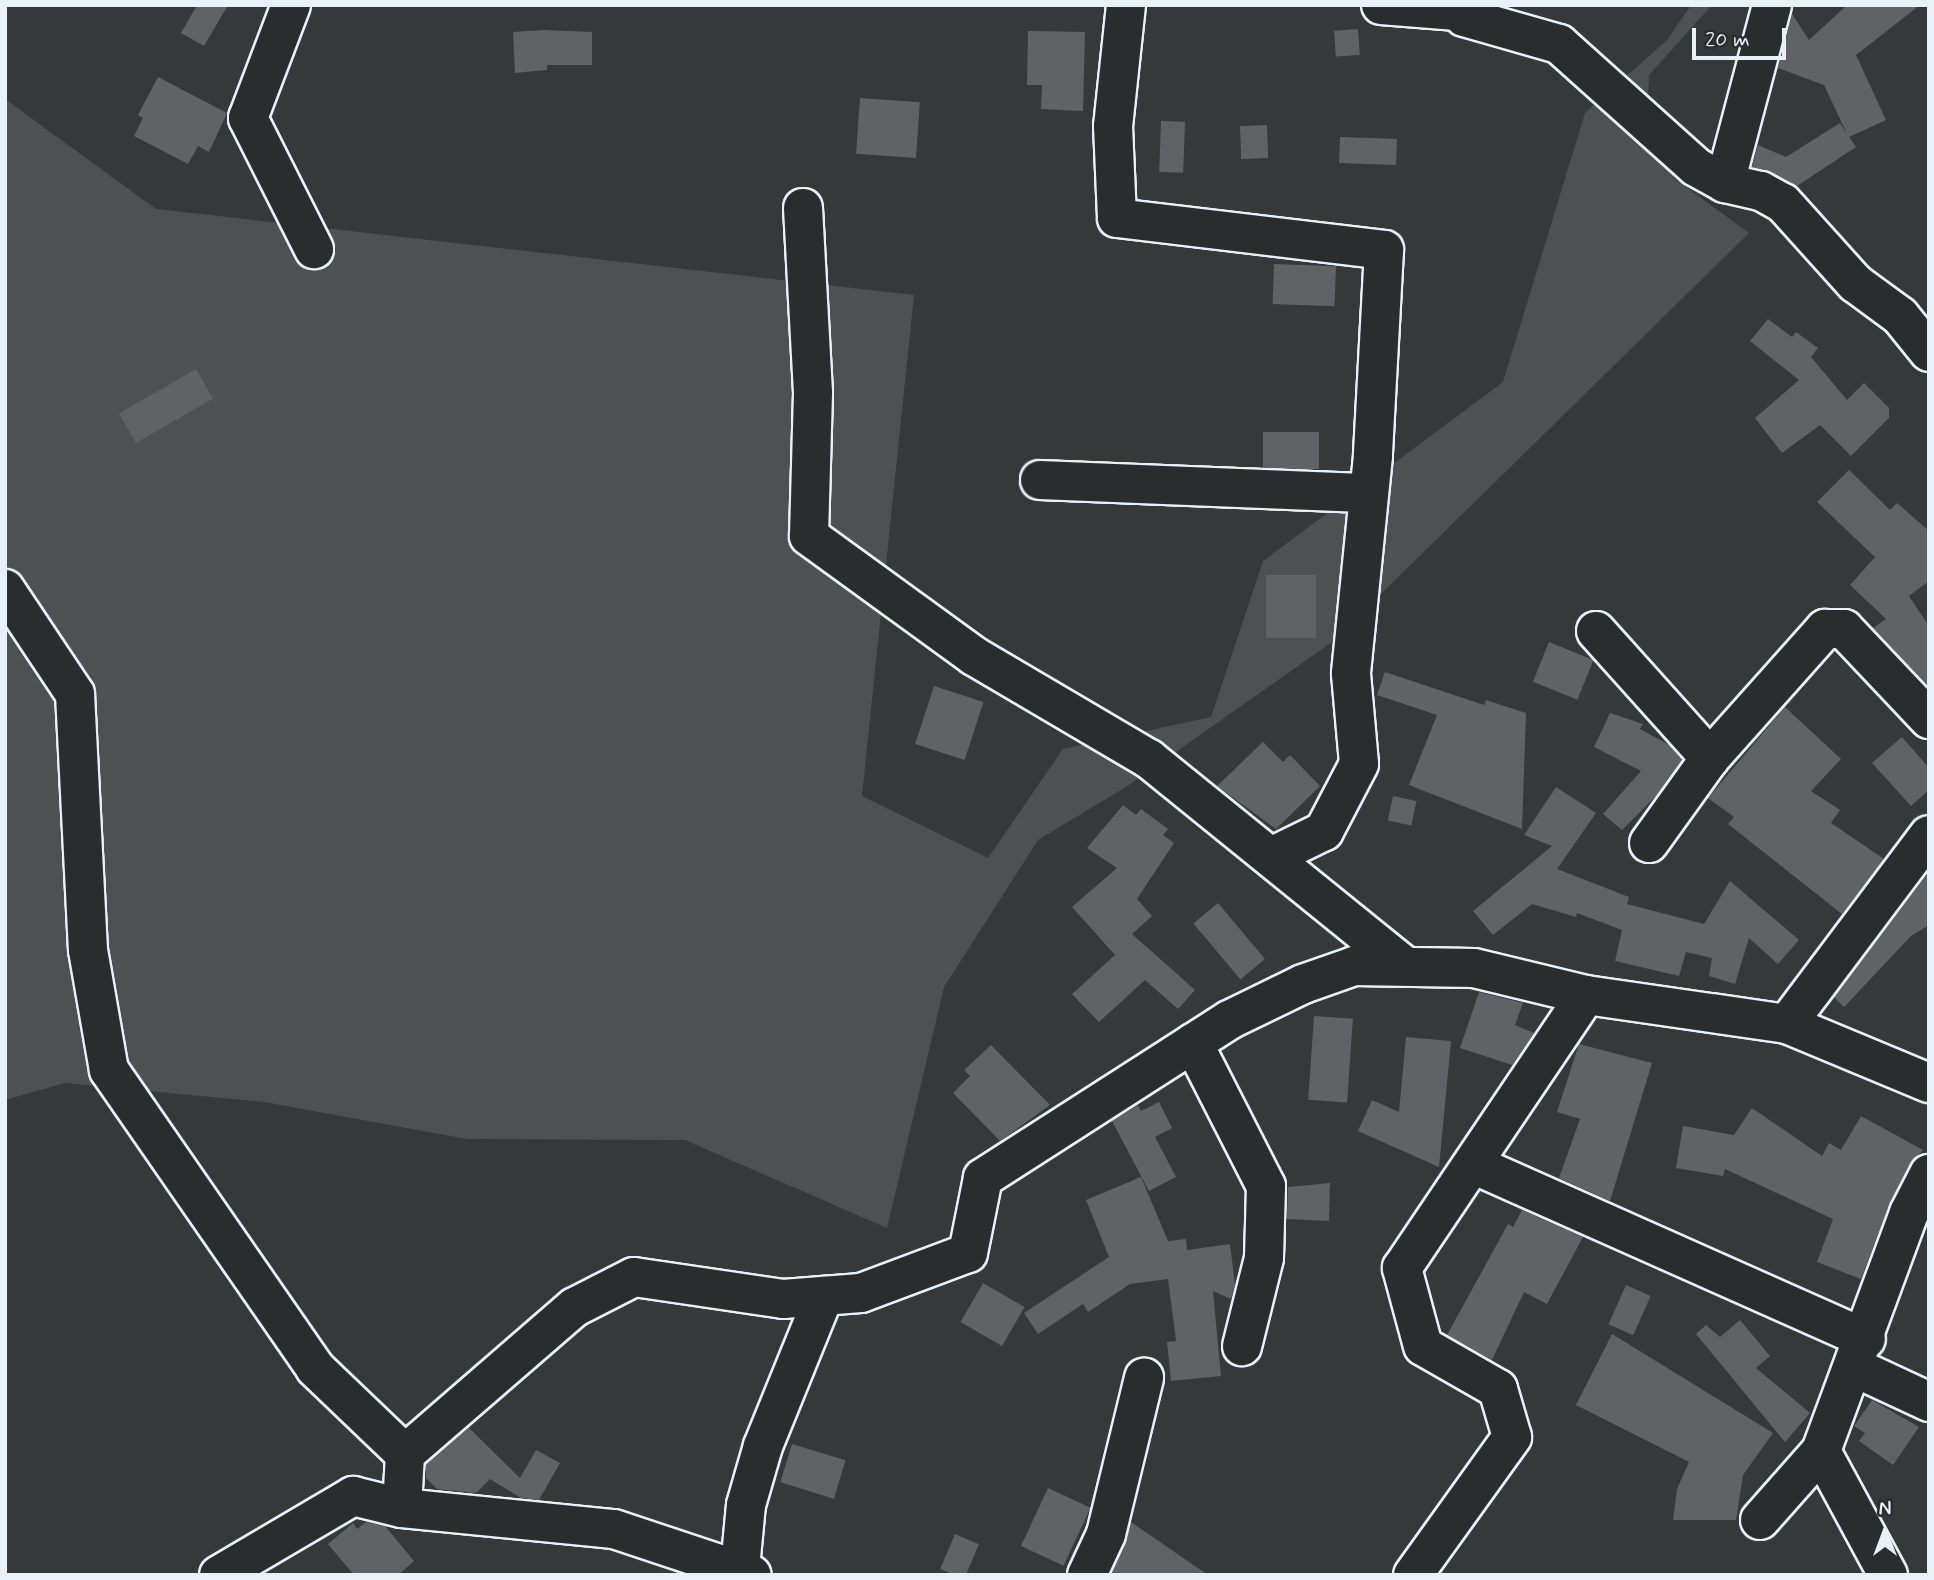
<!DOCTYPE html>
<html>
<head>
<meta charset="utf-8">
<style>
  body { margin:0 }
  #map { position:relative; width:1934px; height:1580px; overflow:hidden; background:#35393a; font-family:Mynerve,sans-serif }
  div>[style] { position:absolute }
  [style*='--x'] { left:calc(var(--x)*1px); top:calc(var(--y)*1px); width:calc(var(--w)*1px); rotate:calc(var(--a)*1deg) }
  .green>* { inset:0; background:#4d5152 }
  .building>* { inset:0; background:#5f6365; transform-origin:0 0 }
  .roads { filter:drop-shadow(2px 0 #e8f1f8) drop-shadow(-2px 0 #e8f1f8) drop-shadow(0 2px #e8f1f8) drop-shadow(0 -2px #e8f1f8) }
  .minor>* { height:38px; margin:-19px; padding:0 19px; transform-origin:19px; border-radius:19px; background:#2a2d2e }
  span { translate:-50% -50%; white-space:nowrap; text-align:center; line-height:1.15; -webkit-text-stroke:5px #2a2d2e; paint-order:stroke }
  .frame { position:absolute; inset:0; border:7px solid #e8f1f8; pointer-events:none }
  .north { position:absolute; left:1850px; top:1496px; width:70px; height:70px; -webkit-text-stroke:5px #2a2d2e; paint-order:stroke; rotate:0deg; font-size:19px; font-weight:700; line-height:28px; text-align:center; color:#e8f1f8 }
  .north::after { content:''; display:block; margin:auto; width:24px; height:32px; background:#e8f1f8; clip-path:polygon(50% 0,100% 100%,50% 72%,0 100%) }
  .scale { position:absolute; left:1692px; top:28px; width:94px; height:32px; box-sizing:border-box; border:4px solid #e8f1f8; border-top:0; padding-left:9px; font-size:21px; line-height:24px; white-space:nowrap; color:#e8f1f8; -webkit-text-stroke:5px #2a2d2e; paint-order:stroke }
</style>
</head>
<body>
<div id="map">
  <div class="green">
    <div style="clip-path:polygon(1691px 5px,1712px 5px,1649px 75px,1647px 126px,1675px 179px,1749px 233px,1332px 642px,1126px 787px,1038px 840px,944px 987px,887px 1228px,685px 1140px,467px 1139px,264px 1102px,65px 1083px,5px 1100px,5px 99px,156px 209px,914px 295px,862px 796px,988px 858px,1063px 749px,1211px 717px,1263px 561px,1503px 382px,1585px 113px,1667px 40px)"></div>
  </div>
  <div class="building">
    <div style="clip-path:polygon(197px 5px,228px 5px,204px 46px,181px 33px)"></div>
    <div style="clip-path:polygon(1847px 5px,1920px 5px,1856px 55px,1886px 120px,1849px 137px,1856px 147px,1797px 186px,1752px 167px,1758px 145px,1786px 157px,1840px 123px,1847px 134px,1824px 85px,1778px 68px,1792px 14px,1809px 40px)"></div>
    <div style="left:1358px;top:29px;width:26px;height:24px;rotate:86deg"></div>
    <div style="clip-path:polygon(544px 30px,592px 32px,592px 65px,547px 65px,547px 70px,515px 73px,513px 32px)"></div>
    <div style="clip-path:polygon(1028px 31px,1085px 32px,1083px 111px,1041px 109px,1042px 85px,1027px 85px)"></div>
    <div style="clip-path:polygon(158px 77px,227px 113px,209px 152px,198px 146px,188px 164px,134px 136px,143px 118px,138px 115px)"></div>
    <div style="left:860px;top:98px;width:60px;height:56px;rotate:4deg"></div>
    <div style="left:1161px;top:121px;width:24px;height:51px;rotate:2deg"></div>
    <div style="left:1267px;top:125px;width:33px;height:27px;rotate:88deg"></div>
    <div style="left:1340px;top:137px;width:57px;height:26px;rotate:2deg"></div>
    <div style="left:1274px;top:264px;width:62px;height:40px;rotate:2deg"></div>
    <div style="clip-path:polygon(1768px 319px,1792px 337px,1796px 332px,1818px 348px,1811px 357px,1847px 400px,1864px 383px,1889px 408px,1889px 418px,1851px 456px,1820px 425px,1782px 453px,1755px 418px,1799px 380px,1750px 341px)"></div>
    <div style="left:196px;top:369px;width:34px;height:89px;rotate:60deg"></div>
    <div style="left:1319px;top:432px;width:37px;height:56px;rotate:90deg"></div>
    <div style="clip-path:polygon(1849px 470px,1890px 510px,1897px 503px,1929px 531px,1929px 581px,1909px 596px,1929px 626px,1929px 687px,1873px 628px,1886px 619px,1850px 585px,1875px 557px,1817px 502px)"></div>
    <div style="left:1266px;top:575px;width:50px;height:63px"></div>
    <div style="left:1549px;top:642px;width:48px;height:43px;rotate:22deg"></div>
    <div style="clip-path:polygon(1385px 672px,1484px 705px,1486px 700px,1526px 713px,1522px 829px,1409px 785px,1437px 715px,1377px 695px)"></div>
    <div style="left:934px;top:686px;width:52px;height:61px;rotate:18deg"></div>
    <div style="clip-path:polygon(1785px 707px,1841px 759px,1811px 791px,1840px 810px,1831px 823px,1884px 859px,1842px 914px,1728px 824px,1734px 817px,1708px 798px)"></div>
    <div style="clip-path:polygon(1610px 713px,1643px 724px,1640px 729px,1669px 745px,1682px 760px,1657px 795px,1622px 830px,1603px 814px,1641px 771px,1594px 747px)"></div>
    <div style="clip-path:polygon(1902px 737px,1929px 768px,1929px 790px,1911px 806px,1872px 763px)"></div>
    <div style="clip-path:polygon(1263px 742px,1283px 762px,1290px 755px,1320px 786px,1276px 829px,1217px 786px)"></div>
    <div style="clip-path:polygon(1556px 787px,1596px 813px,1557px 869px,1629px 897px,1627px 904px,1704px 924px,1730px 881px,1799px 940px,1778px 964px,1749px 938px,1735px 984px,1709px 976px,1712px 958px,1686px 952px,1679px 976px,1615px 961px,1622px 930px,1577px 913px,1576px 917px,1532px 904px,1493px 935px,1473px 911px,1552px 846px,1524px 835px)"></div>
    <div style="left:1393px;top:796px;width:24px;height:25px;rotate:12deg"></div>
    <div style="clip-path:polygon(1123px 805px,1136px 815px,1141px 809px,1168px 829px,1163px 835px,1174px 843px,1137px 899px,1152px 916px,1132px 934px,1195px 990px,1178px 1009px,1145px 980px,1099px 1022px,1072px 994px,1115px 955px,1072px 907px,1117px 868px,1087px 848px)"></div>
    <div style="clip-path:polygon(1929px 872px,1929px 925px,1911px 936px,1844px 1007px,1834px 997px)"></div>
    <div style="left:1218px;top:903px;width:73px;height:32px;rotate:50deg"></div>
    <div style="clip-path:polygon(1479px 992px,1523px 1003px,1515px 1025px,1534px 1033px,1512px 1065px,1460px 1048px)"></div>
    <div style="left:1314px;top:1016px;width:39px;height:84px;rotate:4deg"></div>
    <div style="clip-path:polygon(1406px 1037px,1451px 1041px,1439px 1167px,1358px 1131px,1372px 1100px,1399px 1112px)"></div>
    <div style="clip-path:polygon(1579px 1044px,1652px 1063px,1610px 1201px,1559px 1178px,1580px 1119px,1557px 1112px)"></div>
    <div style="clip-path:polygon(991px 1045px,1050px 1105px,1000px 1141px,953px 1093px,970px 1076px,964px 1070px)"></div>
    <div style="clip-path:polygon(1159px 1102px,1172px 1128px,1155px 1137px,1176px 1177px,1149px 1191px,1112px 1121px,1138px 1105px,1141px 1111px)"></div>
    <div style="clip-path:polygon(1752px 1108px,1822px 1156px,1829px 1143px,1841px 1150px,1861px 1116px,1923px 1150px,1910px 1164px,1890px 1203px,1861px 1279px,1817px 1262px,1833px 1219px,1725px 1169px,1723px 1176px,1676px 1168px,1683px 1126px,1734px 1135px)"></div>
    <div style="clip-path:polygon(1141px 1177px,1168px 1241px,1186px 1239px,1187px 1250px,1230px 1244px,1235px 1284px,1231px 1299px,1213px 1291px,1221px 1376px,1171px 1381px,1167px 1342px,1176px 1341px,1168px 1279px,1130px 1284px,1088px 1312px,1083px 1304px,1038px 1334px,1024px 1313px,1109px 1257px,1086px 1200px)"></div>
    <div style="clip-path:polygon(1330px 1183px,1329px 1221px,1287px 1219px,1288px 1187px)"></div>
    <div style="clip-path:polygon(1522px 1210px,1583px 1237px,1547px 1304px,1524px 1292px,1492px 1360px,1447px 1335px,1508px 1224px,1513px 1227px)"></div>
    <div style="left:983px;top:1283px;width:48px;height:45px;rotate:30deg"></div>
    <div style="left:1626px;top:1285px;width:27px;height:43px;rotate:24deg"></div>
    <div style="clip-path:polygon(1740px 1320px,1770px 1356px,1756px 1368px,1810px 1413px,1785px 1442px,1696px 1334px,1706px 1325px,1720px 1337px)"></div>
    <div style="clip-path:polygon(1612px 1334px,1773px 1433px,1743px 1475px,1736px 1520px,1673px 1520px,1677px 1489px,1689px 1462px,1576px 1405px)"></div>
    <div style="clip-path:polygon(1872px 1400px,1919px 1427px,1893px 1465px,1859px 1441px,1865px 1433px,1854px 1426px)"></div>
    <div style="clip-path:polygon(469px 1428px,520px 1478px,536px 1450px,560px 1463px,539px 1500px,521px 1498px,490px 1479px,476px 1493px,437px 1489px,426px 1478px,426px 1464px)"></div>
    <div style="left:792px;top:1444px;width:56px;height:40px;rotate:17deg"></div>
    <div style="left:1048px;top:1488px;width:47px;height:64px;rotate:25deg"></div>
    <div style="clip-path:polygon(366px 1522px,385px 1526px,414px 1561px,398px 1575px,354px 1575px,328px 1544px,353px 1523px,357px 1529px)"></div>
    <div style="clip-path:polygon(1131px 1522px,1208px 1575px,1116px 1575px,1112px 1572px)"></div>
    <div style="left:955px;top:1534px;width:26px;height:38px;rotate:23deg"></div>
  </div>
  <div class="roads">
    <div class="minor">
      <div style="--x:291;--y:5;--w:121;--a:110.8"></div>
      <div style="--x:248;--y:118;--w:147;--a:63.3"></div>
      <div style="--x:1126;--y:5;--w:122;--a:96.1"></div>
      <div style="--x:1113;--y:126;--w:92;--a:87.5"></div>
      <div style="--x:1117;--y:218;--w:269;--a:6.8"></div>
      <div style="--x:1384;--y:250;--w:206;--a:93.1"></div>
      <div style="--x:1373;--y:456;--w:219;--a:95.8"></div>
      <div style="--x:1351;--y:674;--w:90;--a:84.9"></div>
      <div style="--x:1359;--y:764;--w:76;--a:117.6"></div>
      <div style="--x:1324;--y:831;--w:57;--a:153.9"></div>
      <div style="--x:1381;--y:5;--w:76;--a:4.5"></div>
      <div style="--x:1456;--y:5;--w:14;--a:56"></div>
      <div style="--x:1464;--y:17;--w:99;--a:15.9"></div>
      <div style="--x:1559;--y:44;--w:184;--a:41.9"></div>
      <div style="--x:1696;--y:167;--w:33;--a:29"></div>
      <div style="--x:1725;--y:183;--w:37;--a:13"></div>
      <div style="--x:1761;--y:191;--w:25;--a:29"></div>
      <div style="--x:1783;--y:203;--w:108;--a:48"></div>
      <div style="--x:1855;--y:283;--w:56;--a:36.3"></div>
      <div style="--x:1900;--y:316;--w:46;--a:51.1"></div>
      <div style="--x:1725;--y:183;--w:184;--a:-75.2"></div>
      <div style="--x:803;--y:208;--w:185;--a:86.9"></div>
      <div style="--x:813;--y:393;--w:143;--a:91.6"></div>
      <div style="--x:809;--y:536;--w:204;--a:36"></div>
      <div style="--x:974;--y:656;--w:203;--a:30.5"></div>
      <div style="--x:1149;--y:759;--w:326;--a:39"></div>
      <div style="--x:1040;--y:480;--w:329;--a:2.3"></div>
      <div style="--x:5;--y:589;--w:126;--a:56.3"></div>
      <div style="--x:75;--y:694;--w:256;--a:87.1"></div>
      <div style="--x:88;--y:950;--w:122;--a:80.1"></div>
      <div style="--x:109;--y:1070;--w:362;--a:55.3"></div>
      <div style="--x:315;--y:1368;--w:124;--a:43.7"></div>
      <div style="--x:405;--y:1454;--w:225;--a:-40.9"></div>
      <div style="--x:575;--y:1307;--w:66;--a:-27"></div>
      <div style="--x:634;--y:1277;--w:151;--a:8.4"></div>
      <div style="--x:783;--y:1299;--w:78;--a:-4.4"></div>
      <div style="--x:861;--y:1293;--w:114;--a:-20.5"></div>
      <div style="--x:968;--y:1253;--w:76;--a:-78.7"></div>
      <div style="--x:983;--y:1178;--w:292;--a:-32.7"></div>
      <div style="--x:1229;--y:1020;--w:82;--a:-25.9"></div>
      <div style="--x:1303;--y:984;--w:54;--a:-19.4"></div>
      <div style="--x:1354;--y:966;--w:120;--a:1"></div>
      <div style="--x:1474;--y:968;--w:115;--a:13.6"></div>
      <div style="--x:1586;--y:995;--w:203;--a:8.2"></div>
      <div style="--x:1787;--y:1024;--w:154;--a:22.6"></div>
      <div style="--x:1596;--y:631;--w:171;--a:48.1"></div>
      <div style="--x:1649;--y:843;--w:105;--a:-54.3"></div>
      <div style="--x:1710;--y:758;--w:173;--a:-48.3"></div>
      <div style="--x:1825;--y:629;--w:19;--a:0"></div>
      <div style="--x:1844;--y:629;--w:124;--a:46.6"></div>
      <div style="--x:1787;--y:1024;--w:236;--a:-53.1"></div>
      <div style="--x:1193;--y:1043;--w:161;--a:63"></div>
      <div style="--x:1266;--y:1186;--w:72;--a:91.6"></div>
      <div style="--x:1264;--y:1258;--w:91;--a:104"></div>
      <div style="--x:1473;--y:1164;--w:430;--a:24"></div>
      <div style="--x:1854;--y:1367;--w:83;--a:25"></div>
      <div style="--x:1821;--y:1451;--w:141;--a:61.6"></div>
      <div style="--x:405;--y:1454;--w:54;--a:93.2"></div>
      <div style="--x:402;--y:1508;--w:213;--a:5.7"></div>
      <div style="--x:614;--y:1529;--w:145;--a:18.4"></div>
      <div style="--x:1760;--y:1520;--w:92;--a:-48.5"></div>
      <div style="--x:1821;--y:1451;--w:254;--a:-69.7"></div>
      <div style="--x:1909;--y:1213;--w:44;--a:-62.9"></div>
      <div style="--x:740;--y:1568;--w:63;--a:-84.6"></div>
      <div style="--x:746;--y:1505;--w:61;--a:-73.9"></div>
      <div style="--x:763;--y:1446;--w:162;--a:-67.9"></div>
      <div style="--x:219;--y:1575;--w:156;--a:-30.5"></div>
      <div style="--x:353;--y:1496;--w:50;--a:13.8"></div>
      <div style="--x:1087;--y:1575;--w:45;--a:-65.1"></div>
      <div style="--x:1106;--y:1534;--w:161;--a:-76.3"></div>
      <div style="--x:1413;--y:1575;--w:170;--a:-54.3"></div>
      <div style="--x:1512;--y:1437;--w:50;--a:-106.3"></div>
      <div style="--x:1498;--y:1389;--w:86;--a:-150.2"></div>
      <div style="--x:1423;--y:1346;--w:81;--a:-105.1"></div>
      <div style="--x:1402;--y:1268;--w:329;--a:-56"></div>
    </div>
  </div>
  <div class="frame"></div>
  <div class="north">N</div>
  <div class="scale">20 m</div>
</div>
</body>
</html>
